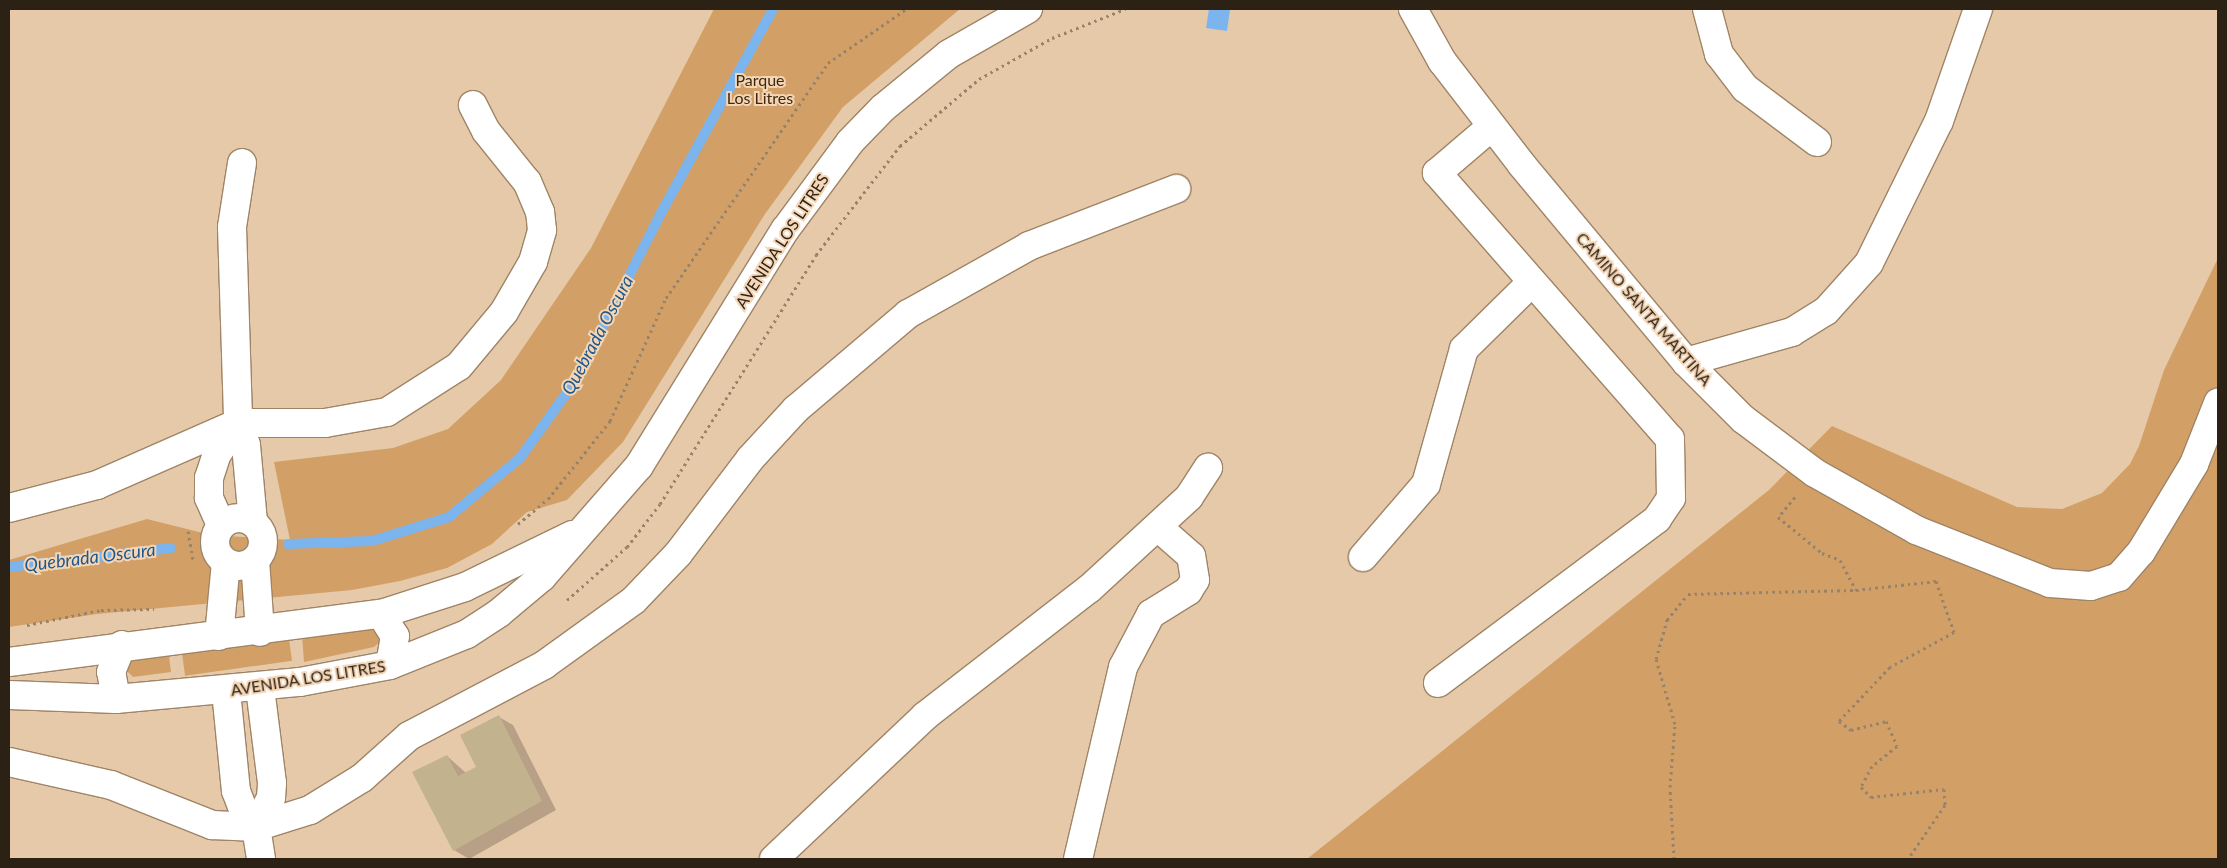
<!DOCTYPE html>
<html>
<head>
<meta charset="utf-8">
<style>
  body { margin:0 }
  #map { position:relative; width:2227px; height:868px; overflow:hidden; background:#e6c9a9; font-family:Lato,sans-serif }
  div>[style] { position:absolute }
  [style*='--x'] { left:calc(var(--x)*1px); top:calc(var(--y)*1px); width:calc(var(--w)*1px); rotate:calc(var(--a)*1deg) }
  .green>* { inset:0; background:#d2a066; transform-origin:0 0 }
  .water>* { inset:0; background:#7cb4ed }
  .shadow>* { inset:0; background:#0003 }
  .stream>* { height:10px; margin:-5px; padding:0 5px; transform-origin:5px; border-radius:5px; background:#7cb4ed }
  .building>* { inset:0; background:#c2b38e }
  .path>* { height:3px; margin-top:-1.5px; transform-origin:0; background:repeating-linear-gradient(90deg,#97826a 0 2.5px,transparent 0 6.5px) }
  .roads { filter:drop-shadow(1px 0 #9f8466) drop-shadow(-1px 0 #9f8466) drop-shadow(0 1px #9f8466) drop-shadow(0 -1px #9f8466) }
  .minor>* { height:28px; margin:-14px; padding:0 14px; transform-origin:14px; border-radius:14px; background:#fff }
  .minor>.ring { margin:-14px; padding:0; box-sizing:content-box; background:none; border:28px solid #fff; border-radius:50% }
  span { translate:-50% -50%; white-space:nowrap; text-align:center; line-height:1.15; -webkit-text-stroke:4px #f4d6b6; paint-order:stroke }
  .park-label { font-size:16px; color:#3f290e }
  .street-label { font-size:16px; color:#2c2115 }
  .water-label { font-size:18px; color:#1d578b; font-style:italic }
  .frame { position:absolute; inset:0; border:10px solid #2c2115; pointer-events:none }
</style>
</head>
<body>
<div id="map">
  <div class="green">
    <div style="clip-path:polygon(714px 9px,960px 9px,843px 107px,765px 214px,623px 442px,567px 500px,527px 512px,492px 544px,447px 568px,400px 581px,352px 590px,97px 614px,9px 627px,9px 560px,147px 519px,211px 535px,290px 540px,274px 462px,393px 448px,448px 429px,501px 380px,591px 248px)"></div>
    <div style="clip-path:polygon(2218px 258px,2218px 859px,1307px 859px,1769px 490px,1832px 426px,2017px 507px,2062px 509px,2102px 493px,2130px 464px,2139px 446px,2164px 370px)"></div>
    <div style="clip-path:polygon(373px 628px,381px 641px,374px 647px,304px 662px,302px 635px)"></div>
    <div style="left:289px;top:639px;width:22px;height:108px;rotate:82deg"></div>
    <div style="clip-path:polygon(168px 648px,171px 672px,133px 677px,125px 669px,126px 656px)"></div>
  </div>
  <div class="water">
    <div style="clip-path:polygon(1209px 9px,1230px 9px,1227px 31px,1206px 28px)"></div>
  </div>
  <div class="shadow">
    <div style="clip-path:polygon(499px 717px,513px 725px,556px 810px,469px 859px,454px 850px,447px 756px,466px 773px,477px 767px)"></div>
  </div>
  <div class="stream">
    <div style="--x:288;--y:544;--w:84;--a:-2"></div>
    <div style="--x:372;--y:541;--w:81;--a:-17.3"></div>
    <div style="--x:449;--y:517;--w:92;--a:-39.7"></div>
    <div style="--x:520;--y:458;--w:96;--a:-54.3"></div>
    <div style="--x:576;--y:380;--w:187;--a:-63"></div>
    <div style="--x:661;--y:213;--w:233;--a:-61.2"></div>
    <div style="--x:9;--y:567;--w:163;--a:-6.7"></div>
  </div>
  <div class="building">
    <div style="clip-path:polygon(499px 715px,542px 801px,453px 851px,412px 772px,447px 755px,458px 776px,476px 767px,460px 735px)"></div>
  </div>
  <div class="path">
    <div style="--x:1795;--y:497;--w:26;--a:130"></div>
    <div style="--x:1778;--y:517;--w:57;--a:39.3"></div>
    <div style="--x:1822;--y:553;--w:19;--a:21"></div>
    <div style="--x:1840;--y:560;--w:34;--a:62"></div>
    <div style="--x:518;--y:524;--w:39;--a:-40"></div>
    <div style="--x:548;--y:499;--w:100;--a:-51.5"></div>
    <div style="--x:610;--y:421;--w:135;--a:-65.5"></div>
    <div style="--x:666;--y:298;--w:285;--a:-55.4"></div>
    <div style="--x:828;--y:63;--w:95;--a:-34.7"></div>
    <div style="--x:188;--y:531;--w:29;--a:80"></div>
    <div style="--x:567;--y:600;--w:80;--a:-41.5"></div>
    <div style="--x:627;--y:547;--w:54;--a:-52.5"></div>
    <div style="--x:660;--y:504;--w:294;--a:-57.9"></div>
    <div style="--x:816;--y:255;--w:138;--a:-52.4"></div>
    <div style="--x:900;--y:146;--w:104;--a:-40.3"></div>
    <div style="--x:979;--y:79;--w:84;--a:-29.3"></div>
    <div style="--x:1052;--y:38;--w:79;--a:-21.7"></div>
    <div style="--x:27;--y:625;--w:76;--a:-11.5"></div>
    <div style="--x:101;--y:610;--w:53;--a:-1.1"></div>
    <div style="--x:1674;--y:859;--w:72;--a:-93.2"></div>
    <div style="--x:1670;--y:787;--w:63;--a:-85.5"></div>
    <div style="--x:1675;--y:724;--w:68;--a:-106.3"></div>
    <div style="--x:1656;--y:659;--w:41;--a:-74.2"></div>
    <div style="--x:1667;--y:620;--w:33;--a:-51"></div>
    <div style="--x:1688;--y:594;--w:168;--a:-1.4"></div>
    <div style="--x:1856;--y:590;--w:81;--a:-6.4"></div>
    <div style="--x:1936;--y:581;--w:54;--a:70.6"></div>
    <div style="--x:1954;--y:632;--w:73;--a:151.3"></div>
    <div style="--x:1890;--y:667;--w:74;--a:133.4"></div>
    <div style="--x:1839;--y:721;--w:15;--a:37"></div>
    <div style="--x:1851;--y:730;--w:36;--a:-14"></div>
    <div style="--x:1886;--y:721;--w:27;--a:66"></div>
    <div style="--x:1897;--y:746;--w:32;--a:141"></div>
    <div style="--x:1872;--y:766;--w:24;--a:118"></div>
    <div style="--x:1861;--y:787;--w:14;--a:45"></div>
    <div style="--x:1871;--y:797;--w:73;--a:-6.3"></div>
    <div style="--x:1944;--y:789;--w:16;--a:86"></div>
    <div style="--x:1945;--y:805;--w:65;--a:124.4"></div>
  </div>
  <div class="roads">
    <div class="minor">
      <div style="--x:1413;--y:9;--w:60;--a:60.9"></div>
      <div style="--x:1442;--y:61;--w:131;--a:52.4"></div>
      <div style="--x:1522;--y:165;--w:256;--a:50.2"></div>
      <div style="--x:1686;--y:362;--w:81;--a:45"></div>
      <div style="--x:1743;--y:419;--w:90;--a:36.9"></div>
      <div style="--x:1815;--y:473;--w:116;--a:29.4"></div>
      <div style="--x:1916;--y:530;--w:144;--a:21.6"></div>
      <div style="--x:2050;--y:583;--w:41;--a:4.2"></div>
      <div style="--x:2091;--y:586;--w:29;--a:-18"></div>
      <div style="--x:2119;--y:577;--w:33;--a:-49"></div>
      <div style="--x:2141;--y:552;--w:103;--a:-58.9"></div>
      <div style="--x:2194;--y:464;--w:66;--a:-68.5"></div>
      <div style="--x:1707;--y:9;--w:47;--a:75.1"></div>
      <div style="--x:1719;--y:54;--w:43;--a:52.6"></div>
      <div style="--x:1745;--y:88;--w:90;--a:36.9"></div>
      <div style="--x:242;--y:163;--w:65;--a:98.9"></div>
      <div style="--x:232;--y:227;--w:196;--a:88.2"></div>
      <div style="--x:238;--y:423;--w:23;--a:70"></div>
      <div style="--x:246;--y:445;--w:77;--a:84.8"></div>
      <div style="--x:1686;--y:362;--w:110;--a:-15.8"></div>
      <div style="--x:1792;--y:332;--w:40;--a:-32"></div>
      <div style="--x:1826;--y:311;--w:64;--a:-48.1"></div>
      <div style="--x:1869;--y:263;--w:158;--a:-63.8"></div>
      <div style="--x:1939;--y:121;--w:119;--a:-70.8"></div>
      <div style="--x:9;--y:508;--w:91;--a:-14.6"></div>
      <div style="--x:97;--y:485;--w:154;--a:-23.7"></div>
      <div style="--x:238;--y:423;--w:87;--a:0"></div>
      <div style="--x:325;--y:423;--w:63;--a:-10.1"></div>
      <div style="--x:387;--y:412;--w:85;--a:-32.6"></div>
      <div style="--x:459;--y:366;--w:70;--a:-50.2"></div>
      <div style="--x:504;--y:312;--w:58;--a:-59.9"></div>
      <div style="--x:533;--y:262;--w:33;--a:-74"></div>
      <div style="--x:542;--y:230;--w:18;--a:-96"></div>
      <div style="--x:540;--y:212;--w:33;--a:-113"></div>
      <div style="--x:527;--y:182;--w:65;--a:-128.8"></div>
      <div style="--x:486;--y:131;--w:29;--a:-117"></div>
      <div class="ring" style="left:215px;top:518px;width:20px;height:20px"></div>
      <div style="--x:221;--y:525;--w:30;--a:-114"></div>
      <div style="--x:209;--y:498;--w:20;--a:-90"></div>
      <div style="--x:209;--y:478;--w:25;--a:-72"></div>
      <div style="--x:217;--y:454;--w:37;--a:-56"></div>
      <div style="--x:1363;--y:557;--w:96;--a:-49.2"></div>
      <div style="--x:1426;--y:484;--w:140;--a:-74.3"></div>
      <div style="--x:1464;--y:349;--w:95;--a:-44.6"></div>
      <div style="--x:255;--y:560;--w:72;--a:86"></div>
      <div style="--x:381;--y:614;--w:26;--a:58"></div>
      <div style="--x:395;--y:636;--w:29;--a:100"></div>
      <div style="--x:219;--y:636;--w:74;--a:-84.6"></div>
      <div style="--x:9;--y:662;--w:375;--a:-7.4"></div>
      <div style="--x:381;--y:614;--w:88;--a:-17.8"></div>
      <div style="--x:465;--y:587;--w:119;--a:-25.9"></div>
      <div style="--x:1438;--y:683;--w:274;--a:-36.8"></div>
      <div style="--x:1657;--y:519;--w:25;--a:-56"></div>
      <div style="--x:1671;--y:498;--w:59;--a:-91"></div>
      <div style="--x:1670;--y:439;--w:354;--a:-131.2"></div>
      <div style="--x:1437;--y:173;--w:72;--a:-40.5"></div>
      <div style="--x:226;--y:691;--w:100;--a:84.3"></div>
      <div style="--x:236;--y:791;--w:26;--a:69"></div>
      <div style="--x:245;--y:815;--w:16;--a:47"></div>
      <div style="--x:256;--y:827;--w:32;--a:81"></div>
      <div style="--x:9;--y:695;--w:107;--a:2.1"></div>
      <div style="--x:116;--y:699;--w:185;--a:-5.3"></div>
      <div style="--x:300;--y:682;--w:92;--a:-10.7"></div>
      <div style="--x:390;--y:665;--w:83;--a:-21.9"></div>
      <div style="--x:467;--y:634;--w:38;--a:-33"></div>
      <div style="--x:499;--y:613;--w:56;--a:-39.9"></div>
      <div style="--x:542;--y:577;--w:147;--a:-48.9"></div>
      <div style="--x:639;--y:466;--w:278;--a:-58.3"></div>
      <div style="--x:785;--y:230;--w:109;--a:-53.5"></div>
      <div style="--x:850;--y:142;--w:47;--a:-45.9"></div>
      <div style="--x:883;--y:108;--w:85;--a:-39.3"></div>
      <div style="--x:949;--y:54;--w:91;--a:-29.7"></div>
      <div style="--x:116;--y:699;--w:27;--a:-100"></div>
      <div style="--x:111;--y:672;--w:29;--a:-68"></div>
      <div style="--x:9;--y:762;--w:105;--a:12.7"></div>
      <div style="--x:111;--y:785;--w:109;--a:21.6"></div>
      <div style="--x:212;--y:825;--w:44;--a:2.6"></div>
      <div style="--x:256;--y:827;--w:57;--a:-17.5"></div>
      <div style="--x:310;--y:810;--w:61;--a:-31.6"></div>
      <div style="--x:362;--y:778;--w:63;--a:-41.8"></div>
      <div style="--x:409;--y:736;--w:153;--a:-27.7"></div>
      <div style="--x:544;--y:665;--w:111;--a:-35.8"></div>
      <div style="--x:634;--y:600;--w:64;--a:-46.3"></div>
      <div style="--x:678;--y:554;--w:119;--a:-52.8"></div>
      <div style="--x:750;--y:459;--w:68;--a:-47.4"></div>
      <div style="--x:796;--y:409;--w:147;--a:-40.3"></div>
      <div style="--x:908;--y:314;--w:139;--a:-29.3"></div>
      <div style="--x:1029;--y:246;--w:158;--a:-21.2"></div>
      <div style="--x:256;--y:827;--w:33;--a:-63"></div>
      <div style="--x:271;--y:798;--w:15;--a:-86"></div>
      <div style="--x:272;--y:783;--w:96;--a:-97.2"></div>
      <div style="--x:774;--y:859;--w:208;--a:-43.4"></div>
      <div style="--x:925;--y:716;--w:207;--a:-37.8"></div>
      <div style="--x:1089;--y:589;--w:136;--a:-42.6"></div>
      <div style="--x:1189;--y:497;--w:35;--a:-57"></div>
      <div style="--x:1078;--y:859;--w:197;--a:-76.8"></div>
      <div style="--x:1123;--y:667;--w:60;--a:-62.2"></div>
      <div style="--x:1151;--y:614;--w:44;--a:-31.9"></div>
      <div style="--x:1188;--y:591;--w:13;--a:-58"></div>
      <div style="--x:1195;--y:580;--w:24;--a:-99"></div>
      <div style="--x:1191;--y:556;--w:44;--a:-138.7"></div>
    </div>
  </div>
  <div class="park-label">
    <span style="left:760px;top:89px">Parque<br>Los Litres</span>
  </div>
  <div class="street-label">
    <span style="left:782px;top:241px;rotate:-57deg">AVENIDA LOS LITRES</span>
    <span style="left:1644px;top:309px;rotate:49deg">CAMINO SANTA MARTINA</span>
    <span style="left:308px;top:678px;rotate:-9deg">AVENIDA LOS LITRES</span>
  </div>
  <div class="water-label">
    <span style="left:597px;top:335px;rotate:-62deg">Quebrada Oscura</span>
    <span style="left:90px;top:557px;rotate:-7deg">Quebrada Oscura</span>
  </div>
  <div class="frame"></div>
</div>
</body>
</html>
